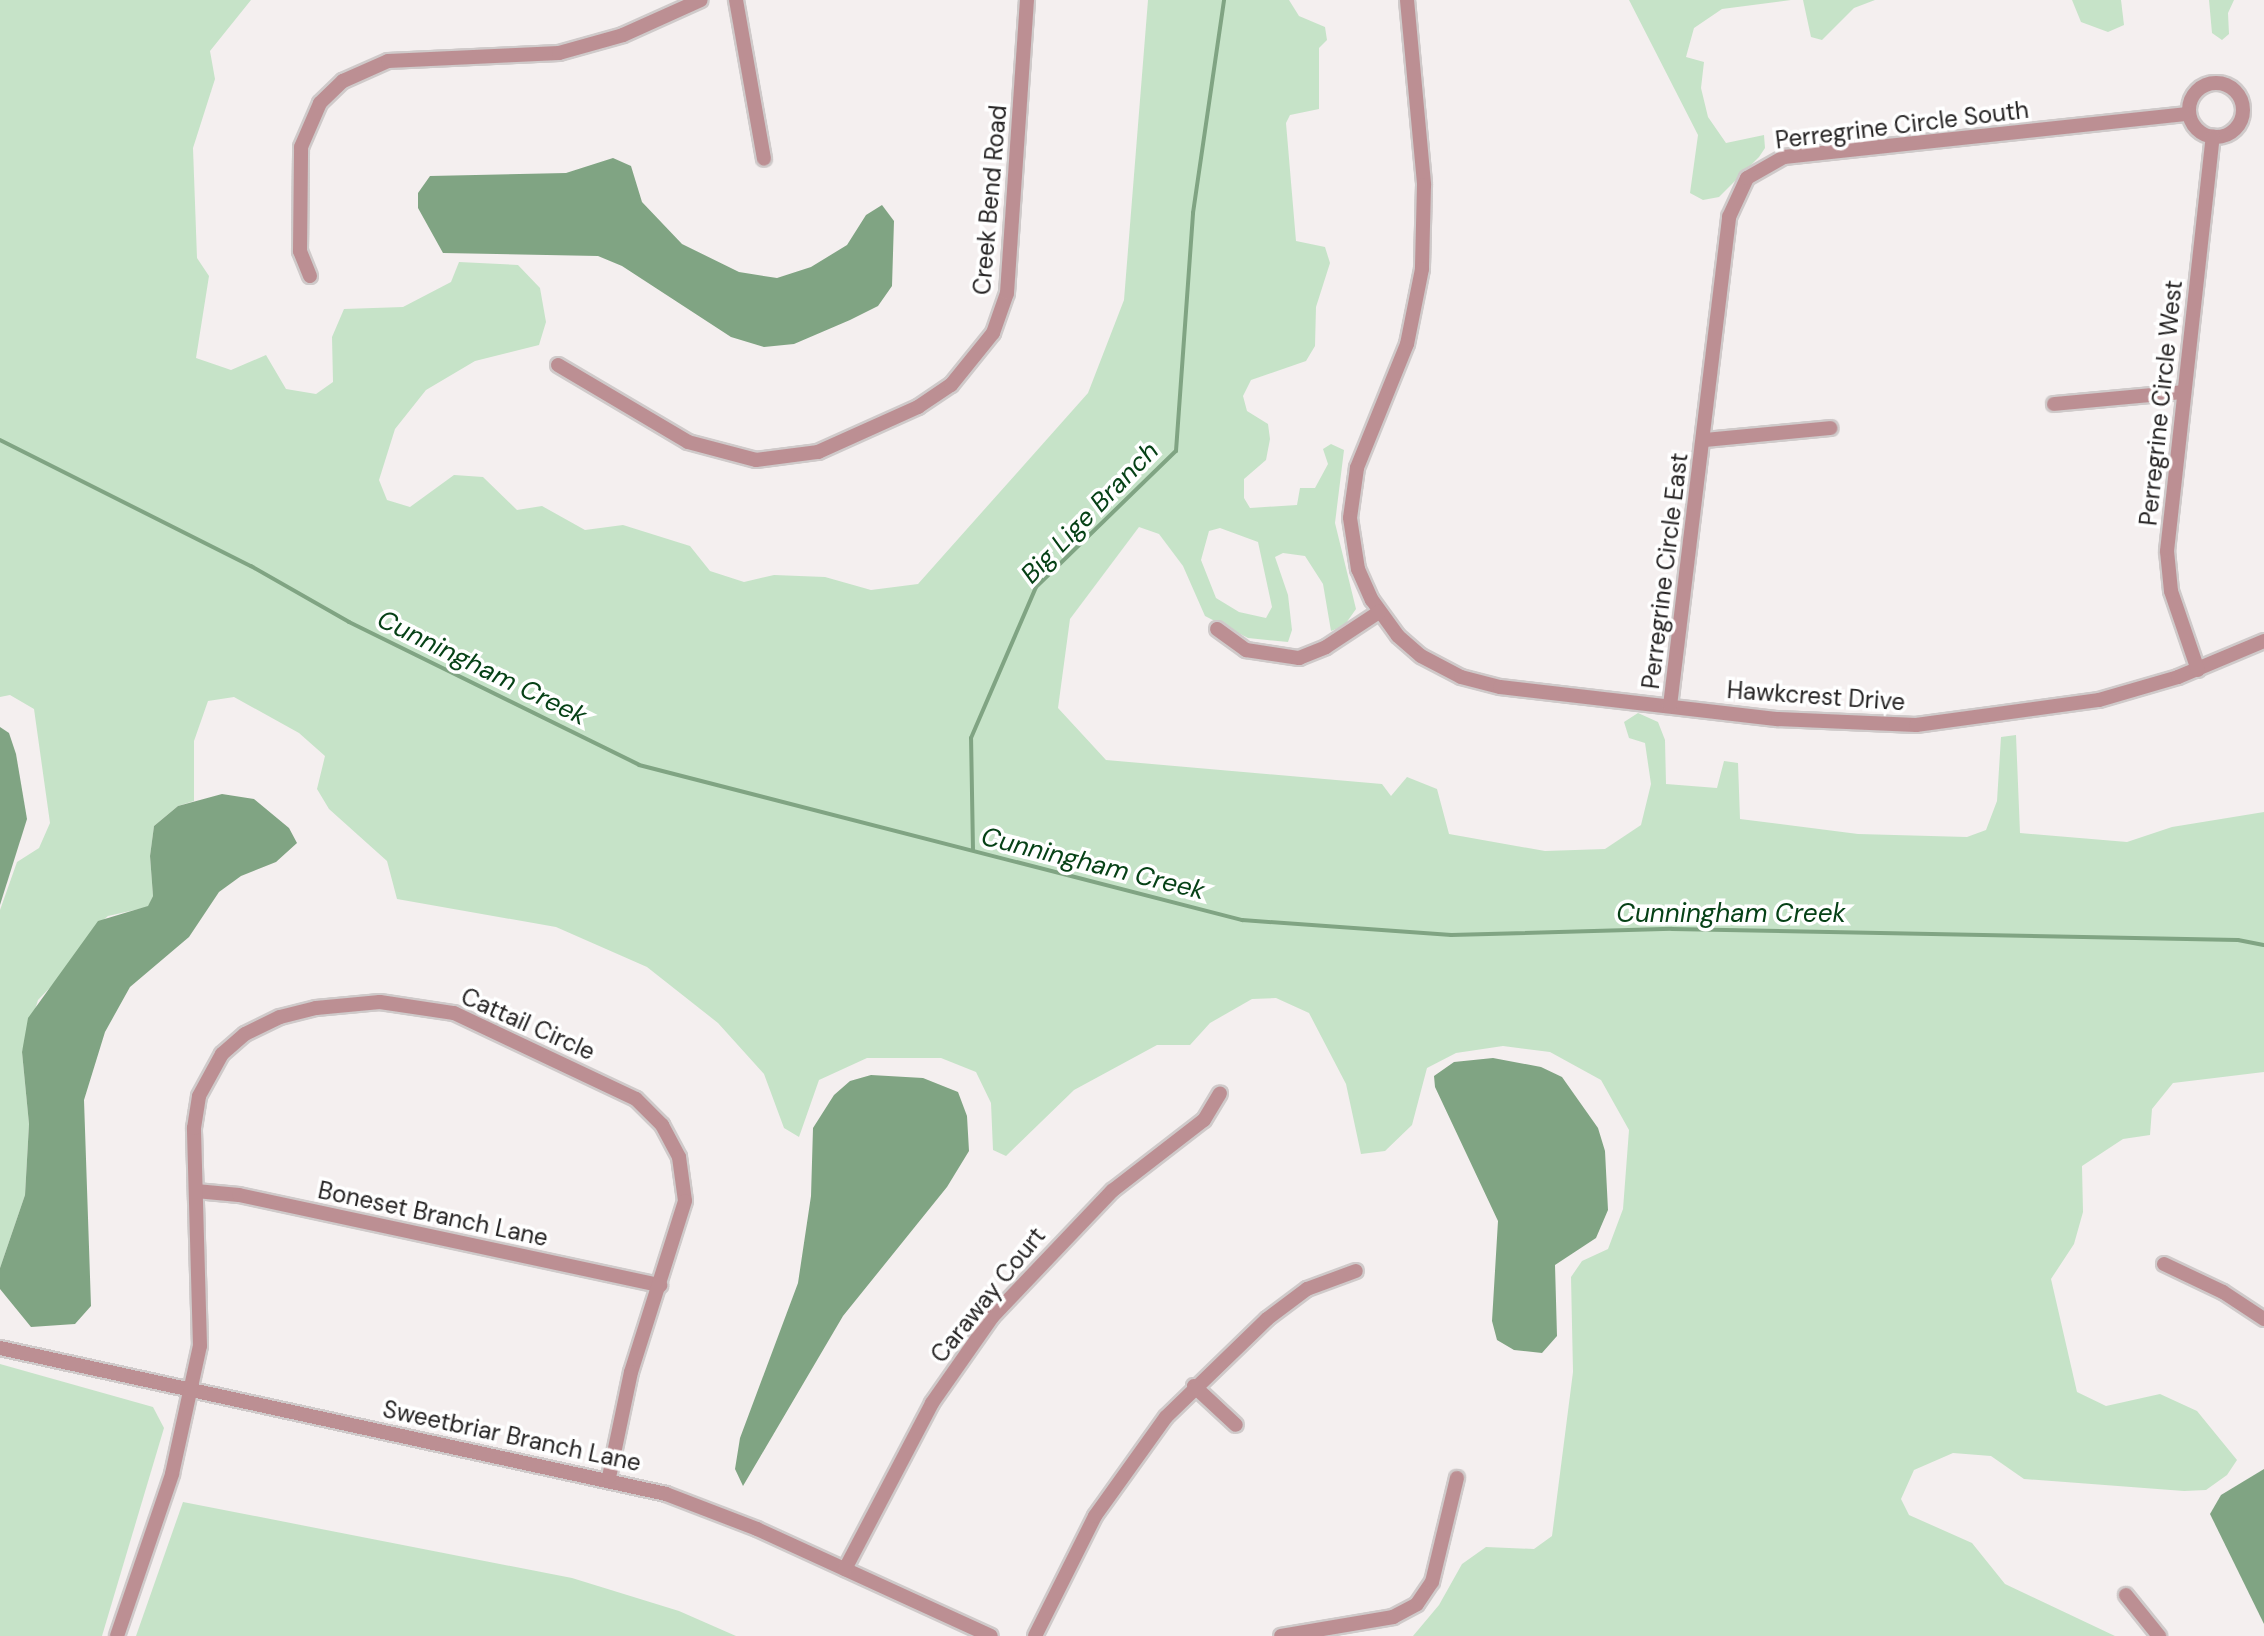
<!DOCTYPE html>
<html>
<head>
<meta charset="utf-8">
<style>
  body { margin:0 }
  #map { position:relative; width:2264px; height:1636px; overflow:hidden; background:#f4efef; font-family:"DM Sans",sans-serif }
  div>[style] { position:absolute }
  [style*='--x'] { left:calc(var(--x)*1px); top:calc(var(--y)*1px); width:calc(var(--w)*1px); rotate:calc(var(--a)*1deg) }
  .green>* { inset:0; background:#c6e3c8 }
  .water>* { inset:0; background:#80a483 }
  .stream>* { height:4px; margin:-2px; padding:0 2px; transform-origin:2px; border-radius:2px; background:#80a483 }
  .roads { filter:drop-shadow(2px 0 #cfcaca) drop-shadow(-2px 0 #cfcaca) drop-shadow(0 2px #cfcaca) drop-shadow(0 -2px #cfcaca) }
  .street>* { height:14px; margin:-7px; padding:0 7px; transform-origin:7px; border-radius:7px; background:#bc8f93 }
  .street>.ring { margin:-7px; padding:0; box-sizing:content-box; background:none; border:14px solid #bc8f93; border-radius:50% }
  span { translate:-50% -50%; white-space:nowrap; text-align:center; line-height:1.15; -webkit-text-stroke:7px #fff; paint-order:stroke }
  .street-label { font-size:24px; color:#242222 }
  .water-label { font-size:26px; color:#064116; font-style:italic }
</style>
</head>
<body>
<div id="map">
  <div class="green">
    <div style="clip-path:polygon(evenodd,0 0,251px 0,210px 51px,215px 79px,193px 148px,197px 258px,209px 276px,196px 358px,231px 370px,266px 355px,286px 389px,316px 394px,333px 382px,332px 337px,344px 309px,403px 307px,451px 282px,459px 262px,518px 265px,540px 288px,546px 322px,539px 345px,475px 361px,426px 390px,395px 429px,379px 480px,387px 500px,410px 507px,454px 475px,483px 477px,517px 510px,542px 506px,585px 530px,623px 525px,690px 546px,710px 571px,744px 582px,774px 575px,825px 577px,871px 590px,918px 584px,1088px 393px,1124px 300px,1148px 0,1289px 0,1299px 16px,1325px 27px,1327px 40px,1319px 48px,1319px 109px,1290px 115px,1286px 123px,1296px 241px,1325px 247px,1330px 263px,1316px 307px,1315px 346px,1306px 361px,1251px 380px,1243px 396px,1247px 411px,1268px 424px,1270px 439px,1266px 460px,1244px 479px,1244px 498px,1250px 508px,1297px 505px,1300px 488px,1315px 488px,1328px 464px,1323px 449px,1331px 444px,1344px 450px,1335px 523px,1356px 609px,1344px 626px,1331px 631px,1323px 584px,1305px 556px,1283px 553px,1275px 557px,1288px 595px,1292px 630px,1288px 642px,1248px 638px,1205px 616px,1183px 566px,1159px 534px,1139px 527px,1070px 619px,1058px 708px,1106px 760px,1382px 784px,1391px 796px,1407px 777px,1437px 789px,1449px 834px,1545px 851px,1605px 849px,1641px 825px,1651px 784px,1645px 743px,1629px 738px,1624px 722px,1638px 713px,1658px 722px,1665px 740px,1666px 784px,1717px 788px,1724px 761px,1738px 763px,1740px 819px,1858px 834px,1967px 837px,1986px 830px,1997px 801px,2001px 737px,2016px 735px,2020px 833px,2127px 842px,2172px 827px,2264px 812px,2264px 1072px,2173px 1083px,2152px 1109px,2150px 1135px,2123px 1139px,2082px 1166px,2083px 1212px,2074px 1244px,2051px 1279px,2077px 1392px,2106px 1406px,2160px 1394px,2197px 1411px,2237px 1460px,2227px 1475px,2206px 1490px,2184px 1491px,2024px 1479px,1991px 1456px,1953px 1453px,1914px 1470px,1901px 1499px,1909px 1515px,1972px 1543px,2005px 1584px,2115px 1636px,1413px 1636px,1439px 1605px,1462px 1564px,1486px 1547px,1534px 1549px,1552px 1536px,1573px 1372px,1571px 1277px,1582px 1261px,1608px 1249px,1623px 1209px,1629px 1130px,1601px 1080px,1550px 1052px,1503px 1046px,1456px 1053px,1427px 1068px,1412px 1125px,1385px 1151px,1361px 1154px,1346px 1084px,1309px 1013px,1276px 998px,1252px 999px,1210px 1023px,1190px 1045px,1157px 1045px,1074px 1090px,1006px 1156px,993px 1150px,991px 1103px,976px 1072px,941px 1058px,867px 1058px,819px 1080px,799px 1137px,784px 1128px,764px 1074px,718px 1023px,647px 967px,556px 927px,397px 899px,387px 861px,329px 809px,317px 789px,325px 756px,299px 733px,234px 697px,208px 701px,194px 741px,194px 801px,178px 806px,154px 826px,150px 856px,153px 896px,148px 907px,108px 916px,93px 929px,68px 969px,38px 1000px,22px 1052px,29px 1124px,25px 1195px,0 1268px,0 910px,17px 862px,39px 848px,50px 823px,34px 709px,10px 695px,0 697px,0 0,1220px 528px,1258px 542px,1272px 607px,1266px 618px,1239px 612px,1216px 598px,1201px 560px,1209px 531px,1220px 528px)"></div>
    <div style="clip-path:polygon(1629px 0,1791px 0,1722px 9px,1694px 28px,1686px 57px,1704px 62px,1701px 88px,1708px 117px,1726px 143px,1764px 135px,1765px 148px,1759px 157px,1719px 197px,1703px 200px,1690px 193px,1698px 135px)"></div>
    <div style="clip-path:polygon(1803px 0,1875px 0,1854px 8px,1822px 40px,1811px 37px)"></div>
    <div style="clip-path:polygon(2072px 0,2121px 0,2124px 25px,2108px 32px,2081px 22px)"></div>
    <div style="clip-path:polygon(2209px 0,2234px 0,2228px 13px,2229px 34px,2222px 40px,2212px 33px)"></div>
    <div style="clip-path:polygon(0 1364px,153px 1407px,164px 1428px,102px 1636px,0 1636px)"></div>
    <div style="clip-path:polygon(183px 1502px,572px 1578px,679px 1611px,736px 1636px,136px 1636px)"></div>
  </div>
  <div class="water">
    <div style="clip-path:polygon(613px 158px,631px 166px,642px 202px,682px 244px,739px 272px,777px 278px,811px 267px,847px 245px,866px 215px,882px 205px,894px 221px,892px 286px,878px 306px,850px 320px,794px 344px,764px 347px,731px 337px,622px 266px,598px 256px,443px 253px,418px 208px,418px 193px,430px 176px,566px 173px)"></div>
    <div style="clip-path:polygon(0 727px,9px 733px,16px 754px,27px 819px,0 905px)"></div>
    <div style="clip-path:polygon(222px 794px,254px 799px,289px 828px,297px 843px,276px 862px,241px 876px,219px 892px,189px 937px,130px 987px,105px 1032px,84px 1100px,91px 1306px,75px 1324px,31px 1327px,0 1289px,0 1268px,25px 1195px,29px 1124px,22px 1052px,28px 1018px,98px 921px,148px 906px,153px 896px,150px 856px,154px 826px,178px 806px)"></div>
    <div style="clip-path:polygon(1493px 1058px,1541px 1067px,1562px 1077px,1598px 1128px,1605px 1151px,1608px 1210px,1596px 1238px,1555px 1265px,1557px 1336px,1542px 1353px,1514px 1350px,1497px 1340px,1492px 1321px,1498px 1221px,1435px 1087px,1434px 1076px,1454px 1062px)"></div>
    <div style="clip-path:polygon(871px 1075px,923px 1078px,958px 1092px,967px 1116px,969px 1151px,947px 1187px,843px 1316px,743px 1486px,735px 1469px,740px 1438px,798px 1283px,811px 1196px,813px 1128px,834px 1095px,850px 1081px)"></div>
    <div style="clip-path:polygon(2264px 1469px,2264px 1624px,2210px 1514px,2221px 1495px)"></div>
  </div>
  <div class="stream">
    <div style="--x:0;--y:440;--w:281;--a:26.7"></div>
    <div style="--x:251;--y:566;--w:113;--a:29.7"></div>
    <div style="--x:349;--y:622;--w:323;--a:26.2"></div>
    <div style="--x:639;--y:765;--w:623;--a:14.42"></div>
    <div style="--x:1242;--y:920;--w:210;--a:4.1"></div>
    <div style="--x:1451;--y:935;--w:221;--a:-1.6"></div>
    <div style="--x:1672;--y:929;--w:566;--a:1.11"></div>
    <div style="--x:2238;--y:940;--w:26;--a:11"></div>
    <div style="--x:973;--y:850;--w:112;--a:-91"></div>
    <div style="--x:971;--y:738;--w:164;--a:-66.7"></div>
    <div style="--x:1036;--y:587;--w:195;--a:-44.2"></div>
    <div style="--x:1176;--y:451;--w:239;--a:-85.9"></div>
    <div style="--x:1193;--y:213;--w:215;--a:-81.7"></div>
  </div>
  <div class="roads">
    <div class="street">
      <div style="--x:736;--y:0;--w:161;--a:80"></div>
      <div style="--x:1407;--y:0;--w:186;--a:84.7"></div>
      <div style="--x:1424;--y:185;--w:84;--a:91.4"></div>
      <div style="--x:1422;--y:269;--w:76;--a:101.3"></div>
      <div style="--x:1407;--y:344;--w:134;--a:112"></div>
      <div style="--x:1357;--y:468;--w:50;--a:98"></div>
      <div style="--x:1350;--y:518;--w:52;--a:81.1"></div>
      <div style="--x:1358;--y:569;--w:34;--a:66"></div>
      <div style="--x:1372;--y:600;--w:44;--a:54.2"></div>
      <div style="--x:1398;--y:636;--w:30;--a:41"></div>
      <div style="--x:1421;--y:656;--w:45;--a:27.7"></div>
      <div style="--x:1461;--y:677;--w:40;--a:14.4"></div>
      <div style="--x:1500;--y:687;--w:280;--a:6.6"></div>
      <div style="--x:1778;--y:719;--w:138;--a:2.5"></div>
      <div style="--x:1916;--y:725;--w:185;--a:-7.8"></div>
      <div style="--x:2099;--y:700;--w:82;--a:-16.2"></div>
      <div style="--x:2178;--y:677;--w:93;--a:-22.7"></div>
      <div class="ring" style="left:2189px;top:83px;width:40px;height:40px"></div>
      <div style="--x:310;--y:276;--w:27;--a:-112"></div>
      <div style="--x:300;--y:251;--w:104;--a:-89.4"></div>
      <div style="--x:301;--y:147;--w:48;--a:-66.6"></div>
      <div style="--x:320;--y:103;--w:32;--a:-44"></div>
      <div style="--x:343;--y:81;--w:49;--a:-24"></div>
      <div style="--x:388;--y:61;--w:171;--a:-2.7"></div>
      <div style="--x:559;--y:53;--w:66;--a:-15.7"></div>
      <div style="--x:623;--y:35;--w:85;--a:-24.2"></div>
      <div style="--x:558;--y:365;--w:151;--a:30.6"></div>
      <div style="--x:688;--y:442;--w:70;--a:14.8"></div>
      <div style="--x:756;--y:460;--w:63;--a:-7.4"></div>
      <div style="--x:818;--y:452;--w:110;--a:-24.2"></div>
      <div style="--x:918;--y:407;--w:40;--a:-34"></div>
      <div style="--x:951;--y:385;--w:67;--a:-51.1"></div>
      <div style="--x:993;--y:333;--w:42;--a:-70.7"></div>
      <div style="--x:1007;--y:293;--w:294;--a:-86.1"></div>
      <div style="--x:2054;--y:404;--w:130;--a:-5.3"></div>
      <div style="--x:1704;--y:440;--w:127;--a:-5.4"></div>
      <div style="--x:1217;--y:629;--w:36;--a:36"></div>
      <div style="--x:1246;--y:650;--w:54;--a:8.6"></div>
      <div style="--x:1299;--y:658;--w:29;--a:-22"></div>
      <div style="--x:1326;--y:647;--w:64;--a:-33.4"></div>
      <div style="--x:2198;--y:670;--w:83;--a:-108.9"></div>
      <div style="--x:2171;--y:591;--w:40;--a:-95.7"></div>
      <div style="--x:2167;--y:551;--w:417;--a:-83.7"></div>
      <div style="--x:1670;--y:706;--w:493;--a:-83.1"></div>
      <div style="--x:1729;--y:217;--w:43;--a:-65.2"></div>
      <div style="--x:1747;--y:178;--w:43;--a:-29.6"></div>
      <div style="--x:1784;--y:157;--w:406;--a:-6.1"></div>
      <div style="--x:196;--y:1191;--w:43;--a:5.3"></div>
      <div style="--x:239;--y:1195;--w:431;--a:12.1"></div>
      <div style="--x:2164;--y:1264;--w:65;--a:25.4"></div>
      <div style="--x:2223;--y:1292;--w:49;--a:33.4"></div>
      <div style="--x:0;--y:1348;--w:682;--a:12.36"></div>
      <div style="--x:666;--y:1494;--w:97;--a:21"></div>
      <div style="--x:757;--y:1529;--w:257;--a:24.6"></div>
      <div style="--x:1194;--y:1386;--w:57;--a:42.9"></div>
      <div style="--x:845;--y:1569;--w:187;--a:-62.3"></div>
      <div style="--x:932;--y:1403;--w:106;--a:-55"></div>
      <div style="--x:993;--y:1316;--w:173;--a:-46.4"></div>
      <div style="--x:1112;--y:1191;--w:116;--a:-37.7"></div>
      <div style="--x:1204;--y:1120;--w:31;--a:-59"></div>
      <div style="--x:2126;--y:1595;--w:53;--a:51.2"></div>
      <div style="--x:117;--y:1636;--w:171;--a:-71.2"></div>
      <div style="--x:172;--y:1474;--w:131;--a:-77.7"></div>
      <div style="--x:200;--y:1346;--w:218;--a:-91.6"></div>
      <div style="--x:194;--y:1128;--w:32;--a:-81"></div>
      <div style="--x:199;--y:1096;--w:48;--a:-61.3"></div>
      <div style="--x:222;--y:1054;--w:30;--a:-41"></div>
      <div style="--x:245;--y:1034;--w:39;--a:-26"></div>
      <div style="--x:280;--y:1017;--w:37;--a:-14"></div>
      <div style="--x:316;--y:1008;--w:64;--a:-5.4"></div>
      <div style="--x:380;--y:1002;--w:75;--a:8.5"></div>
      <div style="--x:454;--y:1013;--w:201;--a:25.3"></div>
      <div style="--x:636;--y:1099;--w:37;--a:45"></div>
      <div style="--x:662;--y:1125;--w:36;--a:62"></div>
      <div style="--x:679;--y:1157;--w:44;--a:82.2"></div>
      <div style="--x:685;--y:1201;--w:179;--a:107.5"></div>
      <div style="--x:631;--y:1372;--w:107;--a:101.8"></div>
      <div style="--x:1035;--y:1636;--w:134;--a:-63.4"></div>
      <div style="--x:1095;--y:1516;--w:122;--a:-54.4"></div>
      <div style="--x:1166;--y:1417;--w:141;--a:-44.1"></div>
      <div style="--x:1267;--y:1319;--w:50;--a:-36.9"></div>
      <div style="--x:1307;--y:1289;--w:52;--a:-20.2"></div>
      <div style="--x:1281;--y:1636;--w:114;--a:-9.6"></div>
      <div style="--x:1393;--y:1617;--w:27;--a:-28"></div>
      <div style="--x:1417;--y:1604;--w:27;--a:-56"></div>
      <div style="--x:1432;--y:1582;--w:107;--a:-76.5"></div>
    </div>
  </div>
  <div class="street-label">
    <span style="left:1902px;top:125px;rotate:-7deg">Perregrine Circle South</span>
    <span style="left:990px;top:200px;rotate:-85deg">Creek Bend Road</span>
    <span style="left:2161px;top:403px;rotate:-84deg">Perregrine Circle West</span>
    <span style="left:1665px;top:571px;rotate:-83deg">Perregrine Circle East</span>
    <span style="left:1816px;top:696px;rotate:4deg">Hawkcrest Drive</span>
    <span style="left:528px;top:1024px;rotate:24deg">Cattail Circle</span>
    <span style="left:433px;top:1214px;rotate:12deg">Boneset Branch Lane</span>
    <span style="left:988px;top:1295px;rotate:-51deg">Caraway Court</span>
    <span style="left:512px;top:1436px;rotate:12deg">Sweetbriar Branch Lane</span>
  </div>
  <div class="water-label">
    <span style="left:1090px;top:513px;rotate:-46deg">Big Lige Branch</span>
    <span style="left:482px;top:668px;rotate:26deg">Cunningham Creek</span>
    <span style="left:1093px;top:864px;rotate:14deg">Cunningham Creek</span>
    <span style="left:1731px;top:914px">Cunningham Creek</span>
  </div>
</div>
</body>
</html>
